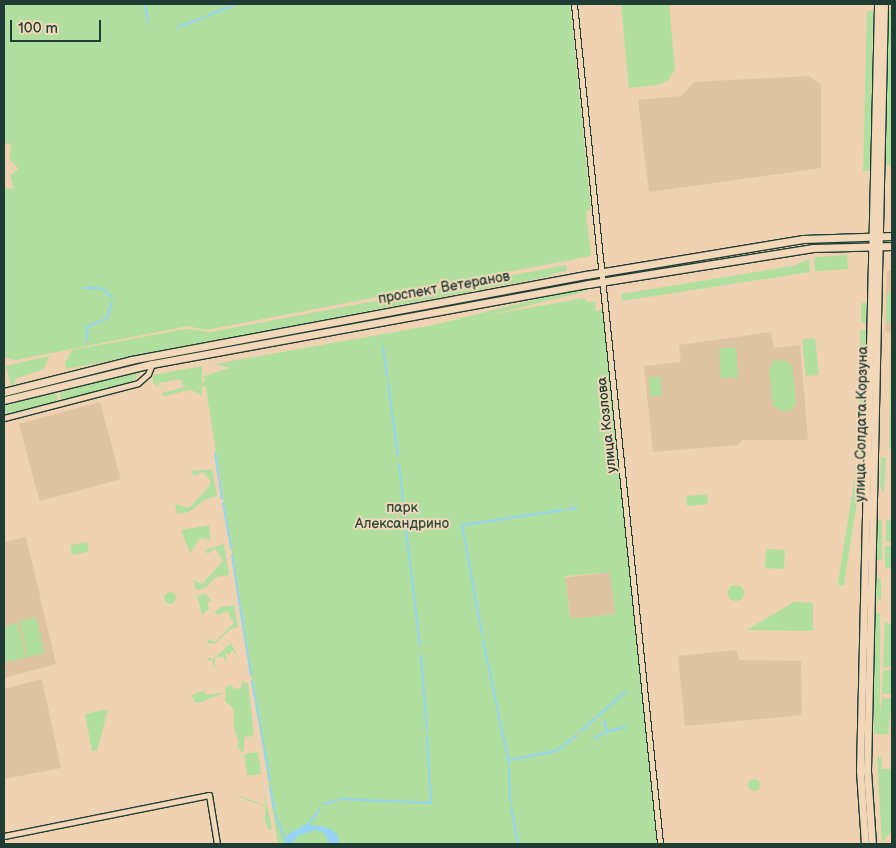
<!DOCTYPE html>
<html>
<head>
<meta charset="utf-8">
<style>
  body { margin:0 }
  #map { position:relative; width:896px; height:848px; overflow:hidden; background:#eed2b1; font-family:"Balsamiq Sans",sans-serif }
  div>[style] { position:absolute }
  [style*='--x'] { left:calc(var(--x)*1px); top:calc(var(--y)*1px); width:calc(var(--w)*1px); rotate:calc(var(--a)*1deg) }
  .built>* { inset:0; background:#dec4a2; transform-origin:0 0 }
  .green>* { inset:0; background:#b0df9f; transform-origin:0 0 }
  .round { border-radius:50% }
  .water>* { inset:0; background:#95d4f6 }
  .stream>* { height:2px; margin:-1px; padding:0 1px; transform-origin:1px; border-radius:1px; background:#95d4f6 }
  .roads { filter:drop-shadow(1px 0 #1f3d34) drop-shadow(-1px 0 #1f3d34) drop-shadow(0 1px #1f3d34) drop-shadow(0 -1px #1f3d34) }
  .street>* { height:5px; margin:-2.5px; padding:0 2.5px; transform-origin:2.5px; border-radius:2.5px; background:#f2d8b9 }
  .secondary>* { height:7px; margin:-3.5px; padding:0 3.5px; transform-origin:3.5px; border-radius:3.5px; background:#f2d8b9 }
  span { translate:-50% -50%; white-space:nowrap; text-align:center; line-height:1.15; -webkit-text-stroke:4px #f2d8b9; paint-order:stroke }
  .street-label { font-size:14px; color:#1f3d34 }
  .park-label { font-size:14px; color:#2e4d3f }
  .frame { position:absolute; inset:0; border:5px solid #1f3d34; pointer-events:none }
  .scale { position:absolute; left:10px; top:20px; width:91px; height:22px; box-sizing:border-box; border:2px solid #1f3d34; border-top:0; padding-left:6px; font-size:15px; line-height:18px; white-space:nowrap; color:#1f3d34; -webkit-text-stroke:4px #f2d8b9; paint-order:stroke }
</style>
</head>
<body>
<div id="map">
  <div class="built">
    <div style="clip-path:polygon(809px 76px,821px 85px,821px 168px,649px 192px,638px 100px,681px 96px,694px 82px)"></div>
    <div style="clip-path:polygon(887px 271px,892px 271px,892px 333px,885px 331px)"></div>
    <div style="clip-path:polygon(771px 332px,774px 348px,800px 345px,808px 440px,742px 440px,739px 445px,653px 452px,644px 366px,681px 362px,679px 345px)"></div>
    <div style="left:100px;top:402px;width:80px;height:84px;rotate:75deg"></div>
    <div style="clip-path:polygon(26px 537px,56px 664px,4px 678px,4px 542px)"></div>
    <div style="left:610px;top:572px;width:42px;height:45px;rotate:83deg"></div>
    <div style="clip-path:polygon(736px 650px,740px 660px,801px 661px,802px 715px,685px 726px,678px 656px)"></div>
    <div style="clip-path:polygon(42px 679px,61px 768px,4px 779px,4px 689px)"></div>
  </div>
  <div class="green">
    <div style="clip-path:polygon(4px 4px,570px 4px,591px 210px,586px 211px,591px 256px,206px 330px,188px 326px,16px 360px,4px 358px,4px 188px,14px 189px,10px 175px,19px 169px,10px 160px,11px 145px,4px 142px)"></div>
    <div style="clip-path:polygon(621px 4px,669px 4px,675px 69px,668px 81px,657px 85px,629px 88px)"></div>
    <div style="clip-path:polygon(888px 10px,892px 10px,892px 165px,885px 165px)"></div>
    <div style="clip-path:polygon(867px 11px,873px 11px,870px 171px,863px 171px)"></div>
    <div style="left:847px;top:255px;width:14px;height:33px;rotate:86deg"></div>
    <div style="clip-path:polygon(809px 259px,810px 272px,622px 301px,621px 294px,793px 266px)"></div>
    <div style="clip-path:polygon(566px 265px,567px 271px,551px 274px,551px 276px,66px 369px,65px 363px,72px 350px,186px 329px,211px 332px)"></div>
    <div style="left:586px;top:287px;width:4px;height:437px;rotate:76deg"></div>
    <div style="clip-path:polygon(887px 293px,892px 293px,892px 322px,886px 322px)"></div>
    <div style="clip-path:polygon(evenodd,585px 298px,587px 302px,595px 301px,596px 311px,603px 310px,657px 844px,278px 844px,204px 376px,230px 368px,215px 364px,585px 298px,610px 572px,615px 614px,570px 619px,565px 576px,610px 572px)"></div>
    <div style="clip-path:polygon(861px 303px,867px 303px,866px 323px,861px 323px)"></div>
    <div style="left:860px;top:330px;width:6px;height:129px"></div>
    <div style="left:815px;top:338px;width:37px;height:13px;rotate:84deg"></div>
    <div style="clip-path:polygon(891px 342px,892px 342px,892px 449px,889px 449px)"></div>
    <div style="left:736px;top:347px;width:30px;height:17px;rotate:86deg"></div>
    <div style="clip-path:polygon(49px 356px,44px 369px,15px 379px,15px 383px,11px 385px,6px 366px)"></div>
    <div style="clip-path:polygon(785px 360px,792px 366px,796px 402px,792px 410px,780px 411px,773px 405px,769px 369px,774px 361px)"></div>
    <div style="clip-path:polygon(202px 366px,202px 396px,183px 385px,181px 379px,158px 383px,159px 387px,153px 383px,153px 375px)"></div>
    <div style="clip-path:polygon(143px 369px,132px 382px,61px 400px,59px 393px)"></div>
    <div style="left:661px;top:377px;width:19px;height:12px;rotate:87deg"></div>
    <div style="left:55px;top:391px;width:10px;height:53px;rotate:73deg"></div>
    <div style="clip-path:polygon(881px 457px,886px 458px,884px 493px,880px 487px)"></div>
    <div style="left:857px;top:463px;width:6px;height:123px;rotate:9deg"></div>
    <div style="clip-path:polygon(212px 469px,217px 496px,204px 500px,189px 512px,177px 514px,175px 504px,189px 508px,210px 486px,210px 480px,203px 472px,194px 476px,191px 471px)"></div>
    <div style="left:707px;top:494px;width:10px;height:21px;rotate:84deg"></div>
    <div style="clip-path:polygon(876px 520px,882px 520px,882px 560px,877px 560px)"></div>
    <div style="left:886px;top:520px;width:6px;height:22px"></div>
    <div style="clip-path:polygon(209px 525px,211px 540px,200px 538px,190px 553px,181px 530px)"></div>
    <div style="left:87px;top:542px;width:10px;height:17px;rotate:79deg"></div>
    <div style="clip-path:polygon(224px 544px,229px 575px,216px 577px,205px 588px,196px 590px,193px 580px,202px 584px,223px 561px,215px 548px,208px 554px,204px 550px)"></div>
    <div style="left:885px;top:546px;width:7px;height:22px"></div>
    <div style="left:766px;top:549px;width:19px;height:19px;rotate:3deg"></div>
    <div style="clip-path:polygon(877px 578px,881px 578px,881px 600px,874px 599px)"></div>
    <div class="round" style="left:728px;top:585px;width:16px;height:16px"></div>
    <div class="round" style="left:164px;top:592px;width:12px;height:12px"></div>
    <div style="clip-path:polygon(205px 594px,211px 600px,207px 604px,209px 609px,202px 615px,197px 596px)"></div>
    <div style="clip-path:polygon(794px 602px,813px 603px,813px 631px,747px 630px)"></div>
    <div style="clip-path:polygon(234px 605px,238px 627px,232px 628px,216px 643px,209px 644px,207px 639px,215px 642px,234px 623px,227px 611px,218px 615px,215px 612px,221px 607px)"></div>
    <div style="left:874px;top:613px;width:6px;height:121px"></div>
    <div style="left:36px;top:617px;width:37px;height:17px;rotate:77deg"></div>
    <div style="clip-path:polygon(885px 621px,892px 626px,892px 666px,883px 668px)"></div>
    <div style="clip-path:polygon(17px 623px,26px 657px,4px 663px,4px 627px)"></div>
    <div style="clip-path:polygon(231px 643px,238px 657px,232px 650px,229px 655px,225px 652px,227px 662px,222px 656px,215px 658px,215px 670px,212px 661px,207px 660px,209px 657px,212px 660px)"></div>
    <div style="clip-path:polygon(892px 669px,892px 694px,882px 694px,883px 671px)"></div>
    <div style="clip-path:polygon(242px 682px,248px 683px,254px 735px,245px 737px,243px 754px,237px 746px,239px 744px,234px 728px,234px 709px,225px 701px,226px 692px,201px 702px,196px 703px,191px 695px,203px 691px,207px 695px,225px 692px,225px 687px,231px 685px,235px 689px,241px 688px)"></div>
    <div style="left:882px;top:698px;width:10px;height:36px;rotate:6deg"></div>
    <div style="clip-path:polygon(108px 709px,97px 751px,92px 751px,85px 714px)"></div>
    <div style="left:258px;top:752px;width:22px;height:14px;rotate:82deg"></div>
    <div style="clip-path:polygon(877px 757px,882px 757px,882px 769px,892px 769px,892px 830px,882px 843px)"></div>
    <div class="round" style="left:748px;top:779px;width:12px;height:12px"></div>
    <div style="clip-path:polygon(263px 786px,272px 829px,269px 830px,265px 823px,265px 807px,240px 797px,237px 801px,241px 796px,266px 806px)"></div>
  </div>
  <div class="water">
    <div style="clip-path:polygon(307px 824px,329px 828px,337px 834px,340px 844px,330px 844px,324px 833px,315px 830px,298px 836px,291px 844px,284px 844px,288px 834px)"></div>
  </div>
  <div class="stream">
    <div style="--x:145;--y:4;--w:17;--a:80"></div>
    <div style="--x:209;--y:15;--w:29;--a:-22"></div>
    <div style="--x:178;--y:27;--w:29;--a:-20"></div>
    <div style="--x:85;--y:288;--w:16;--a:0"></div>
    <div style="--x:101;--y:288;--w:14;--a:39"></div>
    <div style="--x:87;--y:340;--w:13;--a:-90"></div>
    <div style="--x:87;--y:327;--w:22;--a:-24"></div>
    <div style="--x:107;--y:318;--w:17;--a:-73"></div>
    <div style="--x:383;--y:347;--w:30;--a:82"></div>
    <div style="--x:388;--y:383;--w:74;--a:82.2"></div>
    <div style="--x:215;--y:453;--w:47;--a:81.3"></div>
    <div style="--x:399;--y:464;--w:54;--a:83.7"></div>
    <div style="--x:223;--y:503;--w:46;--a:79.9"></div>
    <div style="--x:568;--y:509;--w:9;--a:-6"></div>
    <div style="--x:406;--y:530;--w:116;--a:83.1"></div>
    <div style="--x:232;--y:555;--w:122;--a:81.1"></div>
    <div style="--x:482;--y:634;--w:111;--a:-100.4"></div>
    <div style="--x:462;--y:525;--w:102;--a:-8.4"></div>
    <div style="--x:483;--y:640;--w:126;--a:78.1"></div>
    <div style="--x:421;--y:656;--w:74;--a:85.4"></div>
    <div style="--x:252;--y:681;--w:101;--a:79.7"></div>
    <div style="--x:604;--y:720;--w:12;--a:76"></div>
    <div style="--x:607;--y:732;--w:19;--a:-16"></div>
    <div style="--x:581;--y:731;--w:60;--a:-41.6"></div>
    <div style="--x:595;--y:738;--w:13;--a:-29"></div>
    <div style="--x:509;--y:760;--w:48;--a:-10.8"></div>
    <div style="--x:556;--y:751;--w:26;--a:-37"></div>
    <div style="--x:509;--y:768;--w:34;--a:88"></div>
    <div style="--x:270;--y:786;--w:24;--a:81"></div>
    <div style="--x:341;--y:799;--w:90;--a:2.5"></div>
    <div style="--x:431;--y:803;--w:67;--a:-93.4"></div>
    <div style="--x:324;--y:804;--w:14;--a:-17"></div>
    <div style="--x:511;--y:807;--w:38;--a:79"></div>
    <div style="--x:275;--y:814;--w:27;--a:68"></div>
    <div style="--x:308;--y:824;--w:18;--a:-52"></div>
  </div>
  <div class="roads">
    <div class="street">
      <div style="--x:574;--y:4;--w:844;--a:84.15"></div>
      <div style="--x:4;--y:418;--w:138;--a:-14.6"></div>
      <div style="--x:138;--y:383;--w:13;--a:-42"></div>
      <div style="--x:148;--y:374;--w:11;--a:-68"></div>
      <div style="--x:4;--y:836;--w:209;--a:-11.3"></div>
      <div style="--x:209;--y:795;--w:50;--a:80.7"></div>
    </div>
    <div class="secondary">
      <div style="--x:4;--y:392;--w:131;--a:-14.1"></div>
      <div style="--x:131;--y:360;--w:463;--a:-10.6"></div>
      <div style="--x:586;--y:275;--w:220;--a:-9.4"></div>
      <div style="--x:803;--y:239;--w:89;--a:-1.9"></div>
      <div style="--x:4;--y:400;--w:152;--a:-13.7"></div>
      <div style="--x:152;--y:364;--w:443;--a:-10.4"></div>
      <div style="--x:588;--y:284;--w:228;--a:-9.1"></div>
      <div style="--x:813;--y:248;--w:79;--a:-1.5"></div>
      <div style="--x:865;--y:844;--w:74;--a:-93.9"></div>
      <div style="--x:860;--y:770;--w:766;--a:-88.65"></div>
      <div style="--x:872;--y:844;--w:74;--a:-93.9"></div>
      <div style="--x:867;--y:770;--w:766;--a:-88.73"></div>
    </div>
  </div>
  <div class="street-label">
    <span style="left:444px;top:288px;rotate:-10deg">проспект Ветеранов</span>
    <span style="left:862px;top:424px;rotate:-89deg">улица Солдата Корзуна</span>
    <span style="left:607px;top:425px;rotate:-96deg">улица Козлова</span>
  </div>
  <div class="park-label">
    <span style="left:402px;top:516px">парк<br>Александрино</span>
  </div>
  <div class="frame"></div>
  <div class="scale">100 m</div>
</div>
</body>
</html>
